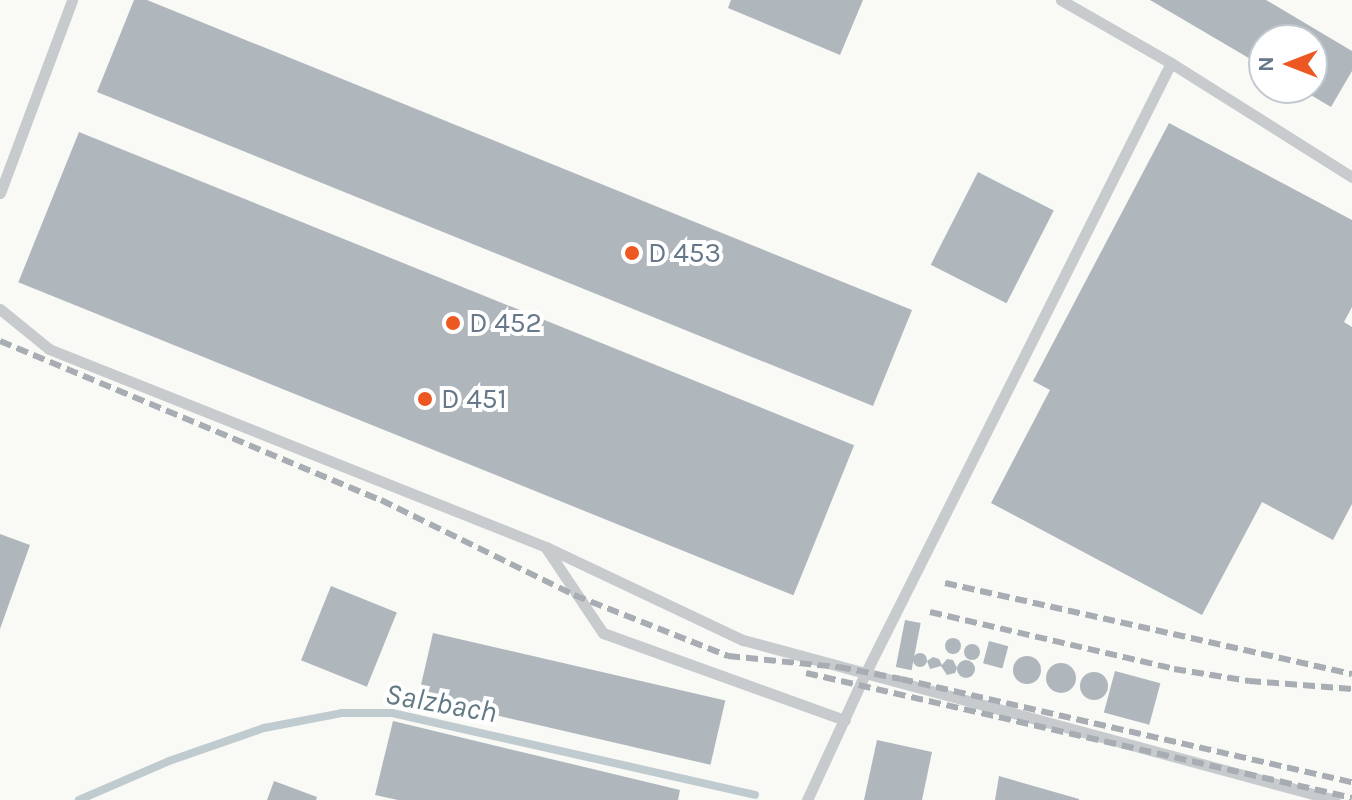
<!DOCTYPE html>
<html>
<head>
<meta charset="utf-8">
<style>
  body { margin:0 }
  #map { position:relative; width:1352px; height:800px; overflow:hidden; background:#f9f9f6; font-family:Karla,sans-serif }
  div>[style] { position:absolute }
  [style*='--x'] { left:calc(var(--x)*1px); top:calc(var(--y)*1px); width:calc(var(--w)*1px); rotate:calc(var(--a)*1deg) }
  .stream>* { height:8px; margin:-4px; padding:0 4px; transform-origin:4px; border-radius:4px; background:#c0cbd0 }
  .building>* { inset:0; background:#afb7bd; transform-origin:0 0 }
  .round { border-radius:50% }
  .lane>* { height:11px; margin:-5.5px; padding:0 5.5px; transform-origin:5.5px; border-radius:5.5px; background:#c7cbce }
  .rail>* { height:6px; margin-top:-3px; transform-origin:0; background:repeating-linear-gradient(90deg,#a7adb3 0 12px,transparent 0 18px) }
  .dots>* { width:22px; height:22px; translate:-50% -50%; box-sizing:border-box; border:4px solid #fff; border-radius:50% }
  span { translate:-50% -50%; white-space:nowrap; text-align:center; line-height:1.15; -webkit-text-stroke:8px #fff; paint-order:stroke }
  .poi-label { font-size:28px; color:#667889 }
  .left { translate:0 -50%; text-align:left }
  .water-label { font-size:30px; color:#627a84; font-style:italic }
  .north { position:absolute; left:1248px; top:24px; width:80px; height:80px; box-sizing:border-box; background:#fff; border:2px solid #c2c9d0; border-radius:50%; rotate:270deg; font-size:22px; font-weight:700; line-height:32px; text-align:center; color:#667889 }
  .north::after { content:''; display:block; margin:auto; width:28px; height:36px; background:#ed5822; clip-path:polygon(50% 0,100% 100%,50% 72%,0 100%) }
</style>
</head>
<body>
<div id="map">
  <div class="stream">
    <div style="--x:79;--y:800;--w:98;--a:-23.4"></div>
    <div style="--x:169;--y:761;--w:101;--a:-19.2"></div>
    <div style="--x:264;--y:728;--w:79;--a:-10.9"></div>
    <div style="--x:342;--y:713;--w:50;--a:0"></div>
    <div style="--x:392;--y:713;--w:372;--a:12.7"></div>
  </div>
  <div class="building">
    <div style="clip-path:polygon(134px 0,147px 0,912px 310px,873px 406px,97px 92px)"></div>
    <div style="clip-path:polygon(731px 0,863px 0,840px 55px,728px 8px)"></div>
    <div style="clip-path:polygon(1150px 0,1266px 0,1352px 51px,1352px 71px,1331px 107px,1299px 88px,1312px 88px,1312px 40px,1264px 40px,1264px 67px)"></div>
    <div style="clip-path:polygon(1169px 123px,1352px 220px,1352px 307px,1344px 322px,1352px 327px,1352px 504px,1333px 540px,1262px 502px,1202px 615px,991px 503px,1050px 390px,1033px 381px)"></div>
    <div style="left:79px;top:132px;width:836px;height:162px;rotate:22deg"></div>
    <div style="left:978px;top:172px;width:85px;height:104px;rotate:27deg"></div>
    <div style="clip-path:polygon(0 534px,30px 545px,0 629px)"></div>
    <div style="left:331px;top:586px;width:71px;height:80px;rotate:22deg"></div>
    <div style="left:905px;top:620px;width:16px;height:48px;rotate:11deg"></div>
    <div style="left:433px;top:633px;width:300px;height:66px;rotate:13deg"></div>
    <div class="round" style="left:945px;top:638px;width:16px;height:16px"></div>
    <div style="left:989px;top:641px;width:20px;height:23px;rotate:15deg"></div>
    <div class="round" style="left:964px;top:644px;width:16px;height:16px"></div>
    <div class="round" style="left:913px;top:653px;width:14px;height:14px"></div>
    <div class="round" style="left:1013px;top:656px;width:28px;height:28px"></div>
    <div style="clip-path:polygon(933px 657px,939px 659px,942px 665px,947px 659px,953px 660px,957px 668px,955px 673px,947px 675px,941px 666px,930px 669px,927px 661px)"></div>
    <div class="round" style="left:957px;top:660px;width:18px;height:18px"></div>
    <div class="round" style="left:1046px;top:663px;width:30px;height:30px"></div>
    <div style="left:1115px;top:671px;width:47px;height:43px;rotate:15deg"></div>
    <div class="round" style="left:1080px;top:672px;width:28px;height:28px"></div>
    <div style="clip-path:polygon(393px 721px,680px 790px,678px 800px,398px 800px,375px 795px)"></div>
    <div style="clip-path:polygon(877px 740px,932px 752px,922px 800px,864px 800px)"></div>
    <div style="clip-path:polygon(999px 776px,1079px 799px,1079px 800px,995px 800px)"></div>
    <div style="clip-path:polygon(274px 781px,317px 797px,316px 800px,267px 800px)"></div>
  </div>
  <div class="lane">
    <div style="--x:1061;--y:0;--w:127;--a:29.8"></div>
    <div style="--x:1171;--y:63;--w:214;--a:32.2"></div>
    <div style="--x:0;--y:193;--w:206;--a:-69.5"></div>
    <div style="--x:0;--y:309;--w:63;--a:39.2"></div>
    <div style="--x:49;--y:349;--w:535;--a:21.72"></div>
    <div style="--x:546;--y:547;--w:218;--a:25.3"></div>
    <div style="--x:743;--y:640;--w:613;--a:15.12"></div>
    <div style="--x:546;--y:548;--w:102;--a:56.2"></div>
    <div style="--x:603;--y:633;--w:257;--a:19.8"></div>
    <div style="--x:807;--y:800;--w:141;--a:-65.3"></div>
    <div style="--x:866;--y:672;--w:681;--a:-63.4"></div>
  </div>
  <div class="rail">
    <div style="--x:0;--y:341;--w:413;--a:22.7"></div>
    <div style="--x:381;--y:500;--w:215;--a:26.2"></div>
    <div style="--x:574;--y:595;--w:166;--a:21.6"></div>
    <div style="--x:728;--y:656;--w:112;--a:5.7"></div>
    <div style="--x:839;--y:667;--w:63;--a:11"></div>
    <div style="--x:901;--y:679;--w:463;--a:12.9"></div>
    <div style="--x:945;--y:583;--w:417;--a:12.6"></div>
    <div style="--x:930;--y:612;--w:251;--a:13.1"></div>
    <div style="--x:1174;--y:669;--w:76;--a:9.1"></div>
    <div style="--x:1249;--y:681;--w:103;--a:4.4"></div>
    <div style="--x:806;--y:673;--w:560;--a:12.89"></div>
  </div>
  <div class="dots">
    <div style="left:632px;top:253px;background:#ed5822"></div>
    <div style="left:453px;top:323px;background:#ed5822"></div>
    <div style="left:425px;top:399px;background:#ed5822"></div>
  </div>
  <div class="poi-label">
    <span class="left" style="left:648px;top:253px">D 453</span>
    <span class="left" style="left:469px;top:323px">D 452</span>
    <span class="left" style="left:441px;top:399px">D 451</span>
  </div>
  <div class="water-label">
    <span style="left:441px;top:703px;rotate:10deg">Salzbach</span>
  </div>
  <div class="north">N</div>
</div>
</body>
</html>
